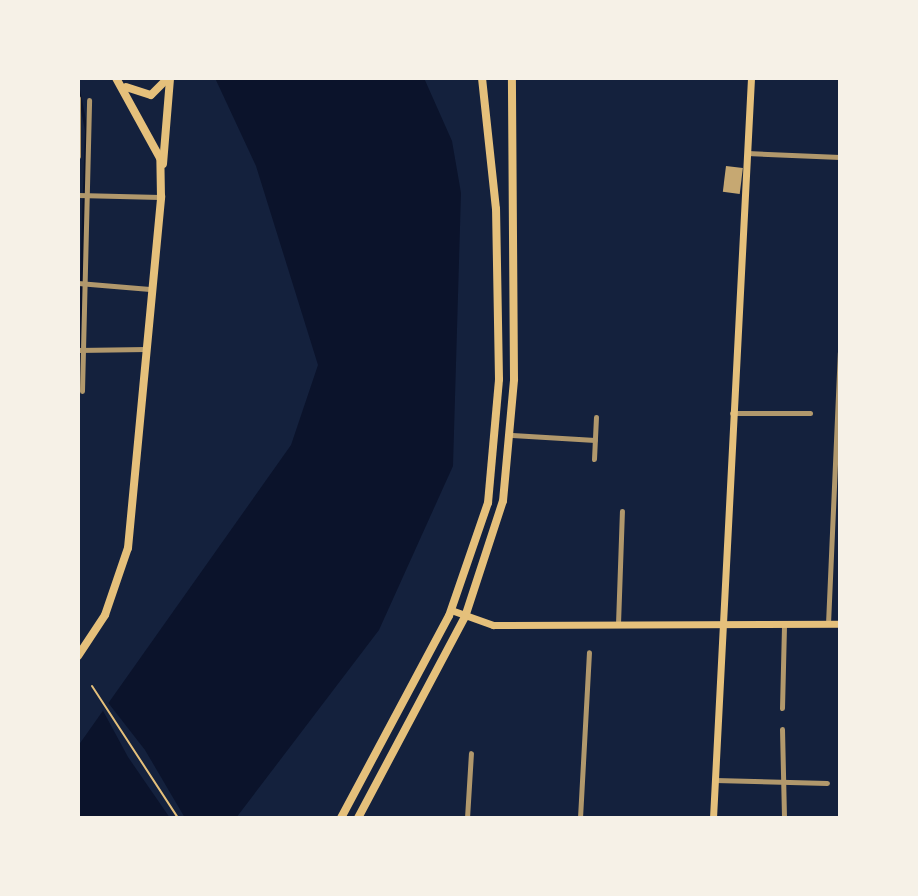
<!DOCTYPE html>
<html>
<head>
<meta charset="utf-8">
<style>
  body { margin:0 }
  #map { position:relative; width:918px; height:896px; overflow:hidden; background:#14213d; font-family:Figtree,sans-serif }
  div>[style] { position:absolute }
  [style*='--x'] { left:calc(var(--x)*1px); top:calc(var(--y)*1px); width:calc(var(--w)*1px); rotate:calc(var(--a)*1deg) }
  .water>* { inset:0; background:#0b132b }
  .pier>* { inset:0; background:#14213d }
  .stream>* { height:3px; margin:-1.5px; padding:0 1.5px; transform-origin:1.5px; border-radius:1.5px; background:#0b132b }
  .building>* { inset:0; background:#c6a872; transform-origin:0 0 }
  .path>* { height:2px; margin:-1px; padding:0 1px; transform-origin:1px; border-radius:1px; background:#e5c07b }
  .minor>* { height:5px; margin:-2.5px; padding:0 2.5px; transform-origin:2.5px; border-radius:2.5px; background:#b1986c }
  .secondary>* { height:7px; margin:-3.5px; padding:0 3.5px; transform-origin:3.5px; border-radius:3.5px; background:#e5c07b }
  .primary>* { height:8px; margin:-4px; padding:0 4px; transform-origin:4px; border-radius:4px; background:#e5c07b }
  span { translate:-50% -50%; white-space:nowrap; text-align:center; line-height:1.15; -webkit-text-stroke:6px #f6f1e7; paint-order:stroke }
  .frame { position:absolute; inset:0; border:80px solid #f6f1e7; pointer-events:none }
</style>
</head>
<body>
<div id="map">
  <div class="water">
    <div style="clip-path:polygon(215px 78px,424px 78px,452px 141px,461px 193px,453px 466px,379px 630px,236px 818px,78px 818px,78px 746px,291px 445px,318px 365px,256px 166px)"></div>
  </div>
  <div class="pier">
    <div style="clip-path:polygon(106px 700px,145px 750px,185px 818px,170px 818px,128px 757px,101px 707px)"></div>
  </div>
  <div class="stream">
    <div style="--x:78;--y:89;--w:42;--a:79"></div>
    <div style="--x:86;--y:130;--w:241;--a:91.9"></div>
  </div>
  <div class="building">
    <div style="left:726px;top:166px;width:17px;height:26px;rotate:7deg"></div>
  </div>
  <div class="path">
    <div style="--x:92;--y:686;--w:158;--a:56.9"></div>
  </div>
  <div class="minor">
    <div style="--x:78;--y:98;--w:58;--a:90"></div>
    <div style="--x:747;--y:153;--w:93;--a:2.5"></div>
    <div style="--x:78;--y:195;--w:82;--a:1.4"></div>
    <div style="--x:78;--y:283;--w:72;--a:4.8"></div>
    <div style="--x:78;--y:350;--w:68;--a:-0.8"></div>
    <div style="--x:82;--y:391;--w:291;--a:-88.6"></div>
    <div style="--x:732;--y:413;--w:78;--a:0"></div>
    <div style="--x:512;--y:435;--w:83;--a:3.4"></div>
    <div style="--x:594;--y:459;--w:42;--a:-87.3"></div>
    <div style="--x:618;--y:624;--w:113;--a:-88"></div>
    <div style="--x:828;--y:624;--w:272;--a:-87.5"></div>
    <div style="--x:782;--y:708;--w:83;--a:-88.6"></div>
    <div style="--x:782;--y:729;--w:89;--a:88.7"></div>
    <div style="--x:715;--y:780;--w:112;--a:1.5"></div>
    <div style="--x:467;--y:818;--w:65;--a:-86.5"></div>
    <div style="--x:580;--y:818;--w:166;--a:-86.9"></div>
  </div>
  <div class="secondary">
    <div style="--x:451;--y:610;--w:45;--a:19.7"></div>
    <div style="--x:493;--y:625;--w:347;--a:-0.2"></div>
    <div style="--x:713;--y:818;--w:741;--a:-87.06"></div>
  </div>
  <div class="primary">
    <div style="--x:126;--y:87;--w:26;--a:18"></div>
    <div style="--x:151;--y:95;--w:24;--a:-45"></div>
    <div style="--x:163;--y:164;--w:86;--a:-85.3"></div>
    <div style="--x:78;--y:656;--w:49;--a:-56.6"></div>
    <div style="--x:105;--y:615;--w:71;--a:-71.1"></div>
    <div style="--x:128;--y:548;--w:353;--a:-84.6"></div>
    <div style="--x:161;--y:197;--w:39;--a:-91"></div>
    <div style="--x:160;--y:158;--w:91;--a:-118.8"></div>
    <div style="--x:341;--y:818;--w:229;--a:-61.9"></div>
    <div style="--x:449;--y:616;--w:120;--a:-71"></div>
    <div style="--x:488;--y:503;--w:124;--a:-84.9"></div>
    <div style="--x:499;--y:379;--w:170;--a:-91"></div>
    <div style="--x:496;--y:209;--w:132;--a:-96.1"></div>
    <div style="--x:358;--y:818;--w:228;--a:-62"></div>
    <div style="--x:465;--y:617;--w:122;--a:-71.9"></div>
    <div style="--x:503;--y:501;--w:122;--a:-84.8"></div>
    <div style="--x:514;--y:379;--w:301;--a:-90.4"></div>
  </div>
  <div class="frame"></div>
</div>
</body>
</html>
